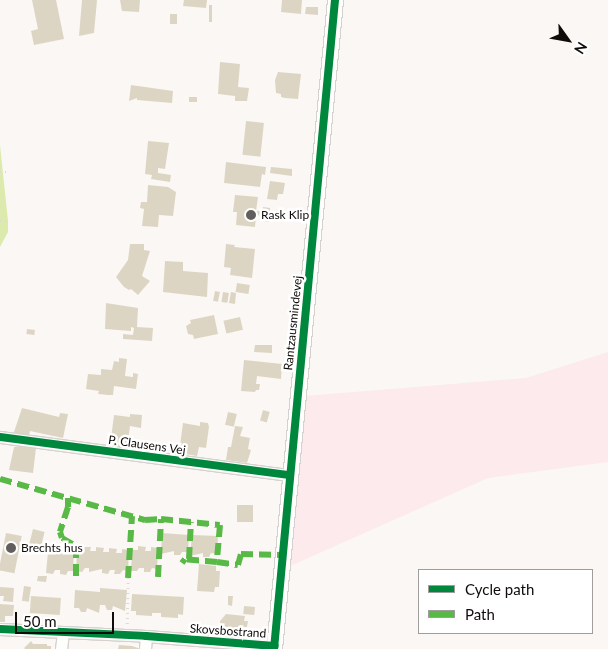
<!DOCTYPE html>
<html>
<head>
<meta charset="utf-8">
<style>
  body { margin:0 }
  #map { position:relative; width:608px; height:649px; overflow:hidden; background:#fbf7f4; font-family:Lato,sans-serif }
  div>[style] { position:absolute }
  [style*='--x'] { left:calc(var(--x)*1px); top:calc(var(--y)*1px); width:calc(var(--w)*1px); rotate:calc(var(--a)*1deg) }
  .green>* { inset:0; background:#fceaed }
  .water>* { inset:0; background:#ddeaad }
  .building>* { inset:0; background:#ddd5c3; transform-origin:0 0 }
  .path>* { height:2.5px; margin-top:-1.25px; transform-origin:0; background:repeating-linear-gradient(90deg,#dbd9d9 0 1px,transparent 0 5px) }
  .roads { filter:drop-shadow(1px 0 #d5d1ce) drop-shadow(-1px 0 #d5d1ce) drop-shadow(0 1px #d5d1ce) drop-shadow(0 -1px #d5d1ce) }
  .street>* { height:11px; margin:-5.5px; padding:0 5.5px; transform-origin:5.5px; border-radius:5.5px; background:#fefefd }
  .secondary>* { height:15px; margin:-7.5px; padding:0 7.5px; transform-origin:7.5px; border-radius:7.5px; background:#fefefd }
  .quiet>* { height:6px; margin-top:-3px; transform-origin:0; background:repeating-linear-gradient(90deg,#58b947 0 12px,transparent 0 18px) }
  .cycleway>* { height:8px; margin:-4px; padding:0 4px; transform-origin:4px; border-radius:4px; background:#00873e }
  .dots>* { width:14px; height:14px; translate:-50% -50%; box-sizing:border-box; border:2px solid #fff; border-radius:50% }
  span { translate:-50% -50%; white-space:nowrap; text-align:center; line-height:1.15; -webkit-text-stroke:5px #fff; paint-order:stroke }
  .poi-label { font-size:12px; color:#0f0c0a }
  .left { translate:0 -50%; text-align:left }
  .street-label { font-size:12px; color:#0f0c0a }
  .legend { position:absolute; left:418px; top:569px; width:175px; height:65px; box-sizing:border-box; background:#fff; border:1px solid #9f9e9d; margin:0; padding:6px 9px; list-style:none; font-size:15px; color:#0f0c0a }
  .legend li { display:flex; align-items:center; gap:10px; height:25px }
  .legend b { width:25px; border:1px solid #9f9e9d }
  .north { position:absolute; left:543px; top:15px; width:50px; height:50px; -webkit-text-stroke:4px #fff; paint-order:stroke; rotate:122deg; font-size:14px; font-weight:700; line-height:20px; text-align:center; color:#0f0c0a }
  .north::after { content:''; display:block; margin:auto; width:18px; height:22px; background:#0f0c0a; clip-path:polygon(50% 0,100% 100%,50% 72%,0 100%) }
  .scale { position:absolute; left:15px; top:612px; width:99px; height:22px; box-sizing:border-box; border:2px solid #0f0c0a; border-top:0; padding-left:6px; font-size:15px; line-height:18px; white-space:nowrap; color:#0f0c0a; -webkit-text-stroke:4px #fff; paint-order:stroke }
</style>
</head>
<body>
<div id="map">
  <div class="green">
    <div style="clip-path:polygon(608px 352px,608px 462px,488px 478px,288px 567px,305px 396px,526px 378px)"></div>
  </div>
  <div class="water">
    <div style="clip-path:polygon(0 145px,8px 221px,8px 232px,0 247px)"></div>
  </div>
  <div class="building">
    <div style="clip-path:polygon(32px 0,56px 0,64px 39px,34px 45px,31px 31px,38px 29px)"></div>
    <div style="clip-path:polygon(82px 0,97px 0,94px 33px,79px 36px)"></div>
    <div style="clip-path:polygon(120px 0,140px 0,139px 12px,122px 11px)"></div>
    <div style="clip-path:polygon(184px 0,207px 0,206px 8px,183px 6px)"></div>
    <div style="clip-path:polygon(282px 0,302px 0,301px 14px,281px 12px)"></div>
    <div style="left:209px;top:5px;width:3px;height:17px"></div>
    <div style="clip-path:polygon(306px 7px,318px 7px,318px 15px,305px 14px)"></div>
    <div style="left:170px;top:14px;width:7px;height:10px"></div>
    <div style="clip-path:polygon(220px 62px,240px 64px,238px 87px,249px 88px,247px 101px,235px 101px,235px 96px,218px 94px)"></div>
    <div style="clip-path:polygon(278px 72px,301px 74px,298px 99px,285px 98px,281px 97px,281px 94px,276px 93px,275px 80px)"></div>
    <div style="clip-path:polygon(131px 85px,173px 91px,172px 103px,137px 100px,137px 98px,129px 101px)"></div>
    <div style="left:189px;top:97px;width:8px;height:5px"></div>
    <div style="left:246px;top:121px;width:18px;height:34px;rotate:6deg"></div>
    <div style="clip-path:polygon(148px 141px,169px 143px,165px 169px,158px 168px,158px 173px,171px 175px,170px 182px,151px 179px,152px 175px,145px 174px)"></div>
    <div style="clip-path:polygon(226px 162px,266px 167px,265px 175px,262px 174px,260px 187px,224px 183px)"></div>
    <div style="clip-path:polygon(271px 167px,292px 169px,292px 176px,270px 173px)"></div>
    <div style="clip-path:polygon(270px 181px,285px 183px,283px 194px,278px 194px,277px 200px,267px 199px)"></div>
    <div style="clip-path:polygon(148px 185px,168px 187px,176px 192px,173px 216px,159px 215px,158px 227px,142px 226px,144px 209px,140px 208px,141px 202px,147px 202px)"></div>
    <div style="clip-path:polygon(235px 195px,258px 197px,256px 211px,262px 211px,263px 207px,270px 208px,269px 222px,261px 221px,262px 216px,256px 215px,255px 227px,236px 225px,237px 212px,233px 212px)"></div>
    <div style="clip-path:polygon(130px 244px,144px 244px,144px 250px,150px 251px,142px 276px,150px 281px,138px 295px,131px 289px,129px 290px,124px 287px,116px 277px,128px 260px)"></div>
    <div style="clip-path:polygon(226px 244px,235px 245px,234px 247px,255px 249px,252px 278px,230px 275px,231px 268px,224px 267px)"></div>
    <div style="clip-path:polygon(165px 261px,183px 262px,183px 271px,208px 273px,207px 297px,163px 292px)"></div>
    <div style="left:237px;top:283px;width:13px;height:9px;rotate:9deg"></div>
    <div style="left:215px;top:291px;width:5px;height:10px;rotate:11deg"></div>
    <div style="left:223px;top:292px;width:6px;height:10px;rotate:9deg"></div>
    <div style="clip-path:polygon(231px 292px,236px 293px,235px 304px,229px 303px)"></div>
    <div style="clip-path:polygon(106px 303px,138px 308px,137px 327px,153px 328px,152px 341px,123px 339px,123px 334px,133px 335px,134px 328px,131px 327px,131px 331px,105px 329px)"></div>
    <div style="clip-path:polygon(214px 315px,218px 334px,194px 339px,193px 335px,188px 334px,186px 326px,191px 323px,190px 320px)"></div>
    <div style="left:240px;top:317px;width:13px;height:17px;rotate:77deg"></div>
    <div style="left:27px;top:329px;width:8px;height:5px;rotate:7deg"></div>
    <div style="clip-path:polygon(255px 345px,272px 345px,272px 353px,254px 352px)"></div>
    <div style="clip-path:polygon(119px 358px,127px 359px,125px 376px,133px 377px,133px 373px,138px 374px,136px 389px,114px 386px,113px 395px,108px 395px,98px 394px,99px 391px,86px 389px,88px 374px,101px 375px,101px 369px,112px 370px,114px 361px,119px 362px)"></div>
    <div style="clip-path:polygon(244px 360px,282px 364px,281px 379px,257px 376px,256px 384px,260px 384px,259px 390px,256px 390px,255px 392px,241px 391px)"></div>
    <div style="clip-path:polygon(22px 408px,59px 417px,60px 413px,68px 414px,63px 438px,30px 431px,28px 438px,13px 435px)"></div>
    <div style="left:263px;top:410px;width:7px;height:11px;rotate:16deg"></div>
    <div style="left:228px;top:412px;width:9px;height:13px;rotate:13deg"></div>
    <div style="clip-path:polygon(130px 414px,142px 415px,141px 428px,130px 426px,127px 448px,110px 446px,114px 415px,130px 417px)"></div>
    <div style="clip-path:polygon(200px 422px,208px 423px,209px 427px,206px 448px,199px 447px,197px 456px,179px 453px,183px 423px,200px 426px)"></div>
    <div style="clip-path:polygon(235px 426px,243px 427px,240px 436px,250px 438px,248px 449px,251px 450px,247px 463px,226px 460px,228px 447px,231px 447px)"></div>
    <div style="clip-path:polygon(20px 446px,36px 448px,33px 473px,9px 470px,14px 447px)"></div>
    <div style="left:237px;top:505px;width:16px;height:17px"></div>
    <div style="left:33px;top:529px;width:12px;height:20px;rotate:14deg"></div>
    <div style="left:6px;top:533px;width:16px;height:38px;rotate:11deg"></div>
    <div style="clip-path:polygon(162px 533px,189px 535px,188px 552px,182px 552px,180px 555px,174px 555px,174px 551px,161px 554px)"></div>
    <div style="clip-path:polygon(192px 535px,218px 536px,217px 554px,211px 553px,209px 557px,203px 557px,203px 553px,190px 556px)"></div>
    <div style="clip-path:polygon(138px 546px,146px 547px,145px 551px,151px 551px,151px 547px,158px 548px,157px 569px,152px 568px,150px 572px,144px 572px,144px 568px,139px 568px,137px 571px,131px 571px,132px 550px,138px 550px)"></div>
    <div style="clip-path:polygon(84px 547px,91px 547px,90px 551px,96px 551px,96px 547px,104px 548px,103px 552px,109px 552px,109px 548px,117px 549px,116px 553px,122px 553px,122px 549px,129px 550px,128px 571px,123px 570px,120px 574px,114px 574px,115px 570px,110px 570px,108px 574px,102px 573px,102px 569px,89px 572px,89px 568px,85px 568px,82px 572px,76px 571px,77px 550px,83px 551px)"></div>
    <div style="clip-path:polygon(54px 549px,62px 549px,61px 553px,67px 554px,67px 550px,74px 550px,73px 571px,68px 571px,66px 575px,60px 574px,60px 570px,55px 570px,53px 574px,46px 573px,48px 552px,54px 553px)"></div>
    <div style="clip-path:polygon(199px 564px,216px 566px,216px 571px,220px 571px,219px 587px,215px 587px,214px 592px,197px 591px)"></div>
    <div style="clip-path:polygon(38px 576px,47px 576px,46px 582px,37px 581px)"></div>
    <div style="left:24px;top:586px;width:7px;height:15px;rotate:8deg"></div>
    <div style="clip-path:polygon(0 587px,14px 588px,13px 602px,3px 601px,4px 596px,0 596px)"></div>
    <div style="clip-path:polygon(100px 588px,127px 590px,125px 611px,113px 606px,112px 610px,107px 610px,105px 605px,100px 605px,99px 613px,87px 608px,86px 612px,81px 612px,79px 608px,74px 608px,75px 590px,100px 592px)"></div>
    <div style="clip-path:polygon(132px 594px,184px 597px,183px 615px,178px 614px,178px 618px,161px 617px,161px 613px,152px 613px,152px 616px,136px 615px,136px 611px,131px 611px)"></div>
    <div style="left:31px;top:596px;width:30px;height:17px;rotate:4deg"></div>
    <div style="clip-path:polygon(228px 596px,233px 596px,232px 606px,228px 605px)"></div>
    <div style="clip-path:polygon(0 604px,14px 605px,13px 616px,5px 616px,5px 622px,0 622px)"></div>
    <div style="left:244px;top:606px;width:11px;height:8px;rotate:5deg"></div>
    <div style="clip-path:polygon(226px 614px,245px 616px,244px 621px,248px 621px,247px 627px,244px 627px,243px 635px,231px 636px,224px 634px,225px 631px,220px 629px,220px 621px)"></div>
    <div style="clip-path:polygon(31px 641px,33px 644px,47px 644px,47px 646px,51px 646px,51px 649px,25px 649px,24px 648px)"></div>
    <div style="clip-path:polygon(119px 645px,132px 646px,141px 649px,118px 649px)"></div>
  </div>
  <div class="path">
    <div style="--x:0;--y:172;--w:7;--a:0"></div>
    <div style="--x:0;--y:220;--w:8;--a:7"></div>
    <div style="--x:127;--y:624;--w:46;--a:-88.8"></div>
  </div>
  <div class="roads">
    <div class="street">
      <div style="--x:0;--y:437;--w:292;--a:7.5"></div>
      <div style="--x:0;--y:629;--w:146;--a:2.7"></div>
      <div style="--x:146;--y:636;--w:129;--a:4.4"></div>
      <div style="--x:61;--y:649;--w:17;--a:-83"></div>
      <div style="--x:145;--y:649;--w:13;--a:-86"></div>
    </div>
    <div class="secondary">
      <div style="--x:274;--y:649;--w:652;--a:-84.63"></div>
    </div>
  </div>
  <div class="quiet">
    <div style="--x:0;--y:479;--w:151;--a:15.8"></div>
    <div style="--x:145;--y:520;--w:16;--a:-4"></div>
    <div style="--x:161;--y:519;--w:59;--a:5.8"></div>
    <div style="--x:220;--y:525;--w:37;--a:95"></div>
    <div style="--x:217;--y:562;--w:32;--a:-175"></div>
    <div style="--x:185;--y:559;--w:5;--a:127"></div>
    <div style="--x:68;--y:498;--w:9;--a:90"></div>
    <div style="--x:68;--y:507;--w:26;--a:108"></div>
    <div style="--x:60;--y:532;--w:6;--a:72"></div>
    <div style="--x:62;--y:538;--w:16;--a:30"></div>
    <div style="--x:76;--y:546;--w:31;--a:90"></div>
    <div style="--x:189;--y:559;--w:37;--a:-87"></div>
    <div style="--x:217;--y:562;--w:21;--a:8"></div>
    <div style="--x:238;--y:565;--w:11;--a:-75"></div>
    <div style="--x:241;--y:554;--w:42;--a:1.4"></div>
    <div style="--x:158;--y:577;--w:58;--a:-87"></div>
    <div style="--x:128;--y:578;--w:62;--a:-86.3"></div>
  </div>
  <div class="cycleway">
    <div style="--x:0;--y:437;--w:292;--a:7.5"></div>
    <div style="--x:0;--y:629;--w:146;--a:2.7"></div>
    <div style="--x:146;--y:636;--w:129;--a:4.4"></div>
    <div style="--x:274;--y:649;--w:652;--a:-84.63"></div>
  </div>
  <div class="dots">
    <div style="left:251px;top:215px;background:#625e5c"></div>
    <div style="left:11px;top:548px;background:#625e5c"></div>
  </div>
  <div class="poi-label">
    <span class="left" style="left:261px;top:215px">Rask Klip</span>
    <span class="left" style="left:21px;top:548px">Brechts hus</span>
  </div>
  <div class="street-label">
    <span style="left:293px;top:323px;rotate:-84deg">Rantzausmindevej</span>
    <span style="left:147px;top:445px;rotate:8deg">P. Clausens Vej</span>
    <span style="left:228px;top:631px;rotate:4deg">Skovsbostrand</span>
  </div>
  <ul class="legend">
  <li><b style="height:6px;background:#00873e"></b>Cycle path</li>
  <li><b style="height:6px;background:#58b947"></b>Path</li>
  </ul>
  <div class="north">N</div>
  <div class="scale">50 m</div>
</div>
</body>
</html>
